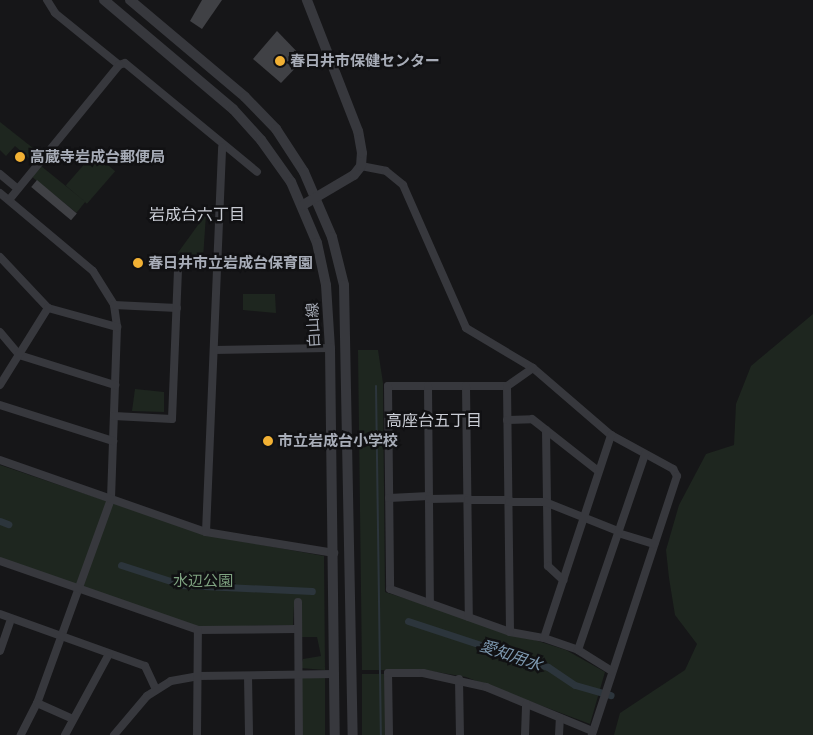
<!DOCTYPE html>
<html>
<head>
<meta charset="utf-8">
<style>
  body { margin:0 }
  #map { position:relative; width:813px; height:735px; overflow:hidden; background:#161618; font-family:Ubuntu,"Noto Sans JP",sans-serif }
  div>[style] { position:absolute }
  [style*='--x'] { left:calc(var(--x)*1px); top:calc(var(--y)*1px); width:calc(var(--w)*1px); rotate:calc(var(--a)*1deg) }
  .green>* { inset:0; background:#1e261f; transform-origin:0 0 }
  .stream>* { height:2px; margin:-1px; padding:0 1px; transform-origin:1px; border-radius:1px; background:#2c353c }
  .canal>* { height:7px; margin:-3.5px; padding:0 3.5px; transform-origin:3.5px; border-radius:3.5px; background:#2c353c }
  .building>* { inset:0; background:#404145; transform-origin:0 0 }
  .minor>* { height:8px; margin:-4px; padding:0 4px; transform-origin:4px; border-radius:4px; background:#37383d }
  .tertiary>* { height:10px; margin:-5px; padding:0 5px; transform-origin:5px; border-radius:5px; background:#37383d }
  .dots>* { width:14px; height:14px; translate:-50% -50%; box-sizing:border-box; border:2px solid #111113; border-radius:50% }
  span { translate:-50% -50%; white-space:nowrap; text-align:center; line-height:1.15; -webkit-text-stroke:5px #111113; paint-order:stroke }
  .poi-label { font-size:15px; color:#a8adb8; font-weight:700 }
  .left { translate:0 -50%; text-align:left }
  .street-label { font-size:15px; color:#a8adb8 }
  .park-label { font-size:15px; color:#7fa381 }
  .neighbourhood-label { font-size:16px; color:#c9ccd4 }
  .water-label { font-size:16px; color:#7f9bb3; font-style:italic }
</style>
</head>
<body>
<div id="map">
  <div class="green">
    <div style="clip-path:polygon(0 122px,38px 152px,31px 160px,15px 146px,6px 156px,0 150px)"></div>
    <div style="left:94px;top:153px;width:28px;height:43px;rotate:41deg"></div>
    <div style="left:41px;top:166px;width:57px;height:14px;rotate:39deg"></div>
    <div style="clip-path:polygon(206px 214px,203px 259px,177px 254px)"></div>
    <div style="clip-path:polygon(243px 294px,275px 294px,276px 313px,243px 310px)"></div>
    <div style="clip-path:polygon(813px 314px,813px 735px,614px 735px,620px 713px,685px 670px,697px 644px,675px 615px,669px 578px,666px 550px,679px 505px,706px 454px,734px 445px,736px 404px,751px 366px)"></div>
    <div style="clip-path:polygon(358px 350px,378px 350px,383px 383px,385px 592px,566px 650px,605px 672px,590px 724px,466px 677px,425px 670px,362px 670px)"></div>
    <div style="clip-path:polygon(135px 389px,164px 392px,164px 412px,132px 411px)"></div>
    <div style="clip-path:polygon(0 465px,207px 535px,324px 556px,325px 670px,300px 668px,303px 659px,321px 656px,317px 637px,301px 637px,294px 606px,293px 625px,197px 627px,0 558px)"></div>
    <div style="left:362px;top:674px;width:24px;height:61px"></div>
    <div style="left:302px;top:678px;width:23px;height:57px"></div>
  </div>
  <div class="stream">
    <div style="--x:376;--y:386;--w:349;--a:89.2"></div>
  </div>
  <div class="canal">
    <div style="--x:0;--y:521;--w:9;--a:21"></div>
    <div style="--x:121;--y:565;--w:65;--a:17.9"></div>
    <div style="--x:183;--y:585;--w:129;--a:2.7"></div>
    <div style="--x:408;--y:621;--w:147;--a:18.2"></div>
    <div style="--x:548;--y:667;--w:32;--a:34"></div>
    <div style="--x:575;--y:685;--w:37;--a:16"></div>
  </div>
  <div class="building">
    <div style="clip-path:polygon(202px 0,222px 0,202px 29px,190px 21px)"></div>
    <div style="clip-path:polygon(277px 31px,304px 59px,281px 83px,253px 59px)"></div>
    <div style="left:37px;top:180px;width:52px;height:9px;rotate:40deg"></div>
  </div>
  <div class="minor">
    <div style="--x:47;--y:0;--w:15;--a:58"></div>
    <div style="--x:55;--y:13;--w:82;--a:39.1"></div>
    <div style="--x:119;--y:65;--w:6;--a:-18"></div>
    <div style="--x:125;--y:63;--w:171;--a:39.5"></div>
    <div style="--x:361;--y:166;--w:25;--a:11"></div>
    <div style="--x:386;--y:171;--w:22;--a:39"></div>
    <div style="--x:403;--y:185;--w:156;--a:66.2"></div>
    <div style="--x:466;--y:328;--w:78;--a:30.8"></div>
    <div style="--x:533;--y:368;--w:103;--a:40.7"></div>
    <div style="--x:611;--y:435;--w:71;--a:28.7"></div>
    <div style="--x:673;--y:469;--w:8;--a:60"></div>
    <div style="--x:677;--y:476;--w:273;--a:108.2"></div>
    <div style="--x:0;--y:174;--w:23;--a:40"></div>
    <div style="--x:0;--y:193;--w:121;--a:40"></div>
    <div style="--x:93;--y:271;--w:40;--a:58"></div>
    <div style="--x:114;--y:305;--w:22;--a:82"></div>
    <div style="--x:117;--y:327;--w:172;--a:92"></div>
    <div style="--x:111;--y:499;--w:217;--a:109.9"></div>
    <div style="--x:37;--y:703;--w:36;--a:117"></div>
    <div style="--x:9;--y:200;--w:174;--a:-50.8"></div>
    <div style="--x:0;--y:257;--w:70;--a:46.7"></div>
    <div style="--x:48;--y:308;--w:72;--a:15.4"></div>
    <div style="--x:114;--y:305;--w:63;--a:2.7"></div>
    <div style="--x:0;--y:332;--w:30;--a:50"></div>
    <div style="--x:19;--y:355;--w:101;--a:17.4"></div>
    <div style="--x:214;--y:350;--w:116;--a:-1"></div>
    <div style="--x:533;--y:368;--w:32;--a:145"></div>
    <div style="--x:507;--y:386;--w:119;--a:180"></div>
    <div style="--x:388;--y:386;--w:203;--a:89.4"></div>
    <div style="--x:390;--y:589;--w:127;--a:19.7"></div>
    <div style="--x:510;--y:632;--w:35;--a:10"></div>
    <div style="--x:544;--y:638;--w:36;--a:19"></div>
    <div style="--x:578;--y:650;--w:40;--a:32"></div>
    <div style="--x:0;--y:385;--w:91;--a:-58.1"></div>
    <div style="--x:428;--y:386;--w:217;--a:89.5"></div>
    <div style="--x:466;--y:386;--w:231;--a:89.3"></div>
    <div style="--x:507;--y:386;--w:246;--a:89.3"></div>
    <div style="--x:0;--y:405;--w:119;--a:17.7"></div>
    <div style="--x:114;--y:416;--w:58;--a:3"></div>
    <div style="--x:172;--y:419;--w:149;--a:-87.7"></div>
    <div style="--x:507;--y:420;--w:25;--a:-2"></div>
    <div style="--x:532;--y:419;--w:84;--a:38.2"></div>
    <div style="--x:546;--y:430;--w:136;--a:89.2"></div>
    <div style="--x:548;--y:566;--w:21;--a:43"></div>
    <div style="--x:0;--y:460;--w:218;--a:19.3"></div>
    <div style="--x:206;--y:532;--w:130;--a:9.3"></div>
    <div style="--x:389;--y:498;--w:40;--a:-2.9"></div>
    <div style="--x:429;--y:499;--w:39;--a:-1"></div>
    <div style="--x:468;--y:500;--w:41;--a:0"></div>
    <div style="--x:509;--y:502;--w:36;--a:0"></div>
    <div style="--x:545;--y:502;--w:79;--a:21.7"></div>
    <div style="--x:206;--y:532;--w:385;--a:-87.6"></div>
    <div style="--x:618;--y:533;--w:38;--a:17"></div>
    <div style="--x:0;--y:561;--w:210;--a:19.2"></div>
    <div style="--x:198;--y:630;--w:98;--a:-0.6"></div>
    <div style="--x:298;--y:602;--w:133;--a:89.6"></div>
    <div style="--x:0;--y:614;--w:154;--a:19.7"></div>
    <div style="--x:145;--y:666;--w:26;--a:65"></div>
    <div style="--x:544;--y:638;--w:214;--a:-71.7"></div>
    <div style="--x:578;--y:650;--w:207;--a:-71.1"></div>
    <div style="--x:0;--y:651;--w:34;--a:-71"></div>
    <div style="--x:248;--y:676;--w:59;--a:89"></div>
    <div style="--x:459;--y:679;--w:56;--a:89"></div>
    <div style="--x:37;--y:703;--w:39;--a:24"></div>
    <div style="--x:65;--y:735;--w:92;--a:-61.5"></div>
    <div style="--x:114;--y:735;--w:51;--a:-49.8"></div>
    <div style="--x:147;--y:696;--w:28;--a:-32"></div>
    <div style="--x:171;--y:681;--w:27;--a:-10"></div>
    <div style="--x:198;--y:676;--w:137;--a:-0.8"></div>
    <div style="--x:197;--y:735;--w:105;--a:-89.5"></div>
    <div style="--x:389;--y:735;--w:62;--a:-90.9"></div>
    <div style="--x:388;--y:673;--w:35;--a:0"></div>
    <div style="--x:423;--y:673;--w:65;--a:12.5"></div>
    <div style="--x:486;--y:687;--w:115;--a:22.5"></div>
    <div style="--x:525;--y:735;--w:31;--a:-88"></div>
    <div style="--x:559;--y:735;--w:17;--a:-87"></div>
  </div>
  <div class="tertiary">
    <div style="--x:104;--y:0;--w:169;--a:40.2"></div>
    <div style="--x:233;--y:109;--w:42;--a:47.9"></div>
    <div style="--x:261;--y:140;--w:52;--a:54.5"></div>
    <div style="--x:291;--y:182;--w:66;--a:66.9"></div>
    <div style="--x:317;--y:243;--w:43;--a:77.9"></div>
    <div style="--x:326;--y:285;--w:63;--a:86.4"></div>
    <div style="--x:330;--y:348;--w:387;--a:89.3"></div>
    <div style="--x:130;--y:0;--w:150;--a:40.1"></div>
    <div style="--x:245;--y:97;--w:45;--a:45.9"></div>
    <div style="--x:276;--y:129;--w:51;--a:56.9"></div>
    <div style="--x:304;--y:172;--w:71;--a:66.7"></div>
    <div style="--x:332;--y:237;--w:49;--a:76"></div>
    <div style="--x:344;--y:285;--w:450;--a:88.9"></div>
    <div style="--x:303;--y:205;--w:59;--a:-30.5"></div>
    <div style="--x:354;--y:175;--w:11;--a:-52"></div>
    <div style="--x:361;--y:166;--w:13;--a:-86"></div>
    <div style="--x:362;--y:153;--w:22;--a:-100"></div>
    <div style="--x:358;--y:131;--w:141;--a:-111.3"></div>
  </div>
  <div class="dots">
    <div style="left:280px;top:61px;background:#f2b134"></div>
    <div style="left:20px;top:157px;background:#f2b134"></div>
    <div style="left:138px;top:263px;background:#f2b134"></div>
    <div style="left:268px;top:441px;background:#f2b134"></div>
  </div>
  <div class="poi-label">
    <span class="left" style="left:290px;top:61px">春日井市保健センター</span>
    <span class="left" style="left:30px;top:157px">高蔵寺岩成台郵便局</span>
    <span class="left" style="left:148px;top:263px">春日井市立岩成台保育園</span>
    <span class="left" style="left:278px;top:441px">市立岩成台小学校</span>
  </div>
  <div class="street-label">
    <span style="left:313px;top:325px;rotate:-93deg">白山線</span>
  </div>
  <div class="park-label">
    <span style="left:203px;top:581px">水辺公園</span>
  </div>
  <div class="neighbourhood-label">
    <span style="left:197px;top:214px">岩成台六丁目</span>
    <span style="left:434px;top:420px">高座台五丁目</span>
  </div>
  <div class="water-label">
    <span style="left:511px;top:655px;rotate:19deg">愛知用水</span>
  </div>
</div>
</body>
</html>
